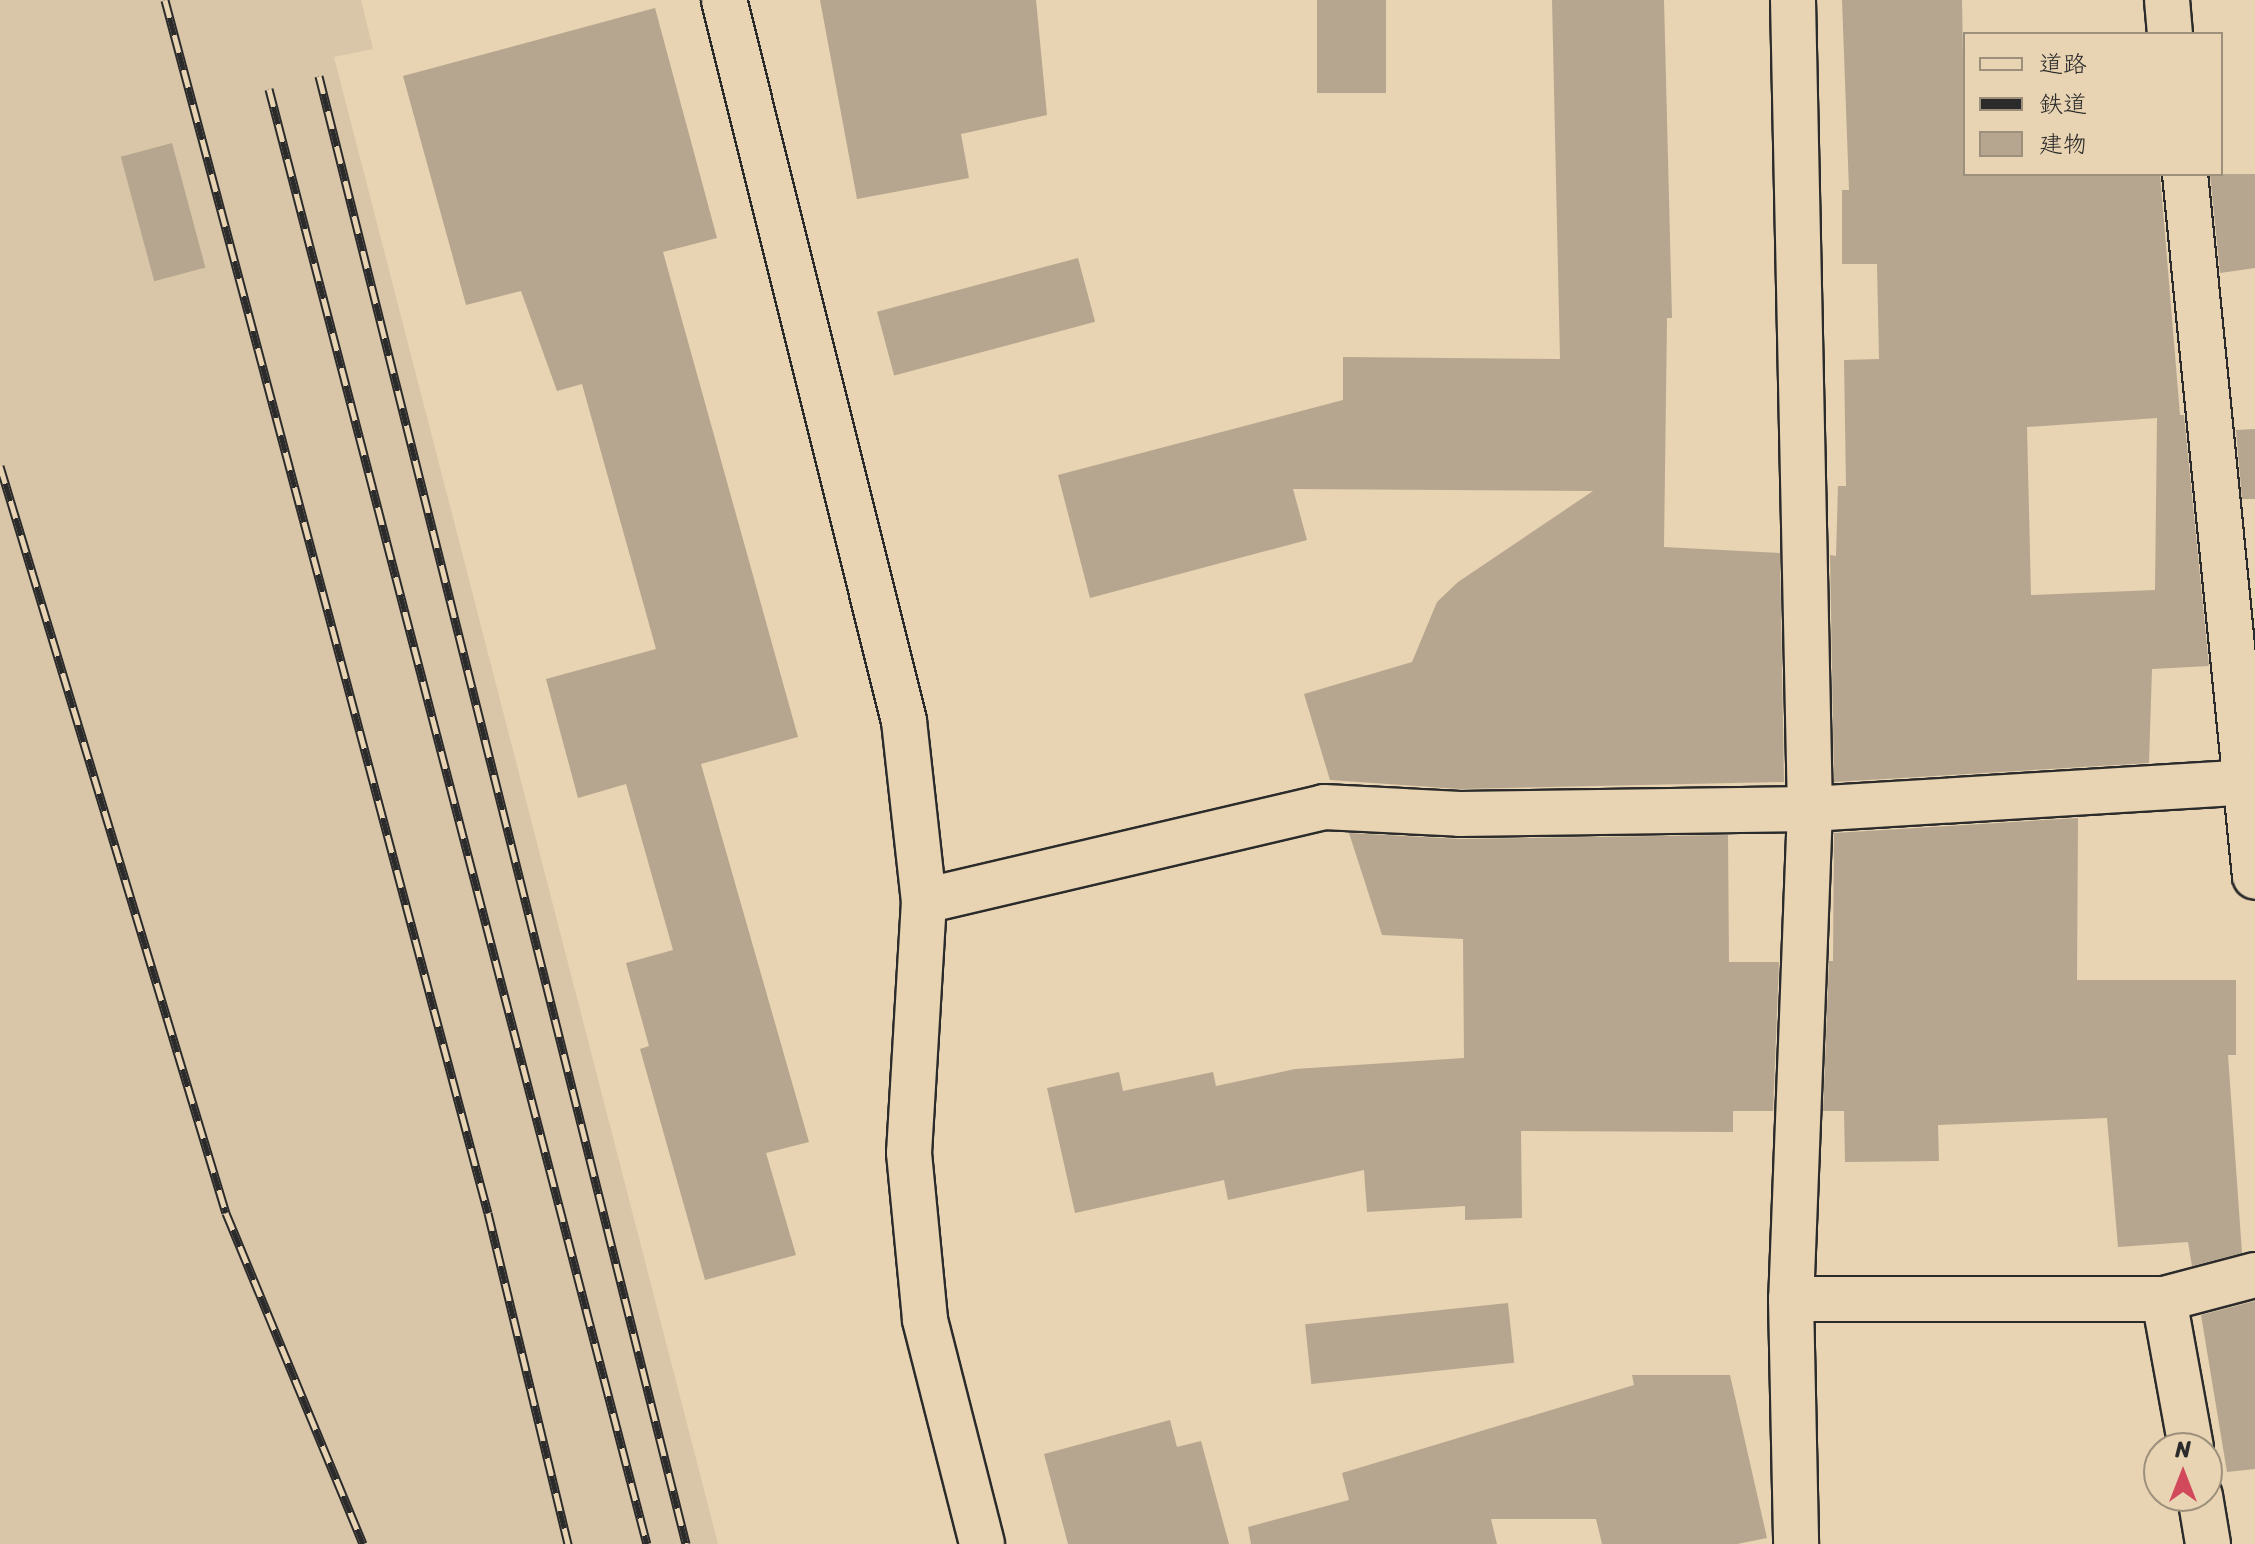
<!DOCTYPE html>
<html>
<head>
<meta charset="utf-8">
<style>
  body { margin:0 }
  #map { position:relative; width:2255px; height:1544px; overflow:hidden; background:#e8d3b2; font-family:Sriracha,"Klee One",sans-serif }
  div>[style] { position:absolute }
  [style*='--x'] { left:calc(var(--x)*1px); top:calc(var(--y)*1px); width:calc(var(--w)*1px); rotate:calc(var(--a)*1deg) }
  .built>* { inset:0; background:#d9c6a8 }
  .building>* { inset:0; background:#b6a68f; transform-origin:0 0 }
  .roads { filter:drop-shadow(2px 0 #2b2b2b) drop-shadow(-2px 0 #2b2b2b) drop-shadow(0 2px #2b2b2b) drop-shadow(0 -2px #2b2b2b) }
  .minor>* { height:44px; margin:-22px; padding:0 22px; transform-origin:22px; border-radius:22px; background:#e8d3b2 }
  .rail>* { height:9px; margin-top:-4.5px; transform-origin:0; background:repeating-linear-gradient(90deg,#e8d3b2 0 18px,#2b2b2b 0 36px); box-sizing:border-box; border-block:2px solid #2b2b2b }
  span { translate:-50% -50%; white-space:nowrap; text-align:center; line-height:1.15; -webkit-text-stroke:8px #e8d3b2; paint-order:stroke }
  .legend { position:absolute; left:1963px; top:32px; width:260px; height:144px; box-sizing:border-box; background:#e8d3b2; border:2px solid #9c907c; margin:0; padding:10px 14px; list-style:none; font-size:24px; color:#2b2b2b }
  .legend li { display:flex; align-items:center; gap:16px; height:40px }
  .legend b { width:40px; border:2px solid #9c907c }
  .north { position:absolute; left:2143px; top:1432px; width:80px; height:80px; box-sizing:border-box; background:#e8d3b2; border:2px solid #9c907c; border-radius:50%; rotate:0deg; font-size:22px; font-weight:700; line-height:32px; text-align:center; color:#2b2b2b }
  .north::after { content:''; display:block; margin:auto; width:28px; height:36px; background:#d1495b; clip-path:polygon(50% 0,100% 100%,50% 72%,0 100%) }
</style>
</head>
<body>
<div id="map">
  <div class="built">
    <div style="clip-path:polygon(0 0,361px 0,373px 49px,334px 57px,718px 1544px,0 1544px)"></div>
  </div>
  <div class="building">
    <div style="clip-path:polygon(820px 0,1036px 0,1047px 115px,961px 134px,969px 178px,857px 199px)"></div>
    <div style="left:1317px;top:0;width:69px;height:93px"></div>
    <div style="clip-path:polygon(1552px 0,1664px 0,1672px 318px,1667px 318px,1664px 547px,1780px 553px,1784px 782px,1460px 789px,1330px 780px,1304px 694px,1412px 662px,1437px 602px,1458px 582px,1593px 491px,1293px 489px,1307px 540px,1090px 598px,1058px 475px,1343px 400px,1343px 357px,1560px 359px)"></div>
    <div style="clip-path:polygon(evenodd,1842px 0,1962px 0,1965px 174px,2160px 174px,2180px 415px,2184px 415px,2209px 666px,2152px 669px,2149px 763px,1834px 782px,1830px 555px,1836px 556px,1838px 486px,1846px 486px,1844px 360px,1879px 359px,1877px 264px,1842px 264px,1842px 190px,1849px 190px,1842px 0,2157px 418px,2155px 590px,2031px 595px,2027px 427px,2157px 418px)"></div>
    <div style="clip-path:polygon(655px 8px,717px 238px,663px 252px,798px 737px,701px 764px,809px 1142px,766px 1153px,796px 1255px,705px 1280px,640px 1049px,649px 1046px,626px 963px,673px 950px,626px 784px,578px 798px,546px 679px,656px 649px,582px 384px,557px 391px,521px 291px,466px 305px,403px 76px)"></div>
    <div style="left:172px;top:143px;width:129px;height:53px;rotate:75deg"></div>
    <div style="clip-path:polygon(2210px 174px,2255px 174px,2255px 268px,2220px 273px)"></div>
    <div style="left:1078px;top:258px;width:66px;height:208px;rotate:75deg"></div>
    <div style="clip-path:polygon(2255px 429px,2255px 499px,2242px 499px,2236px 430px)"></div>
    <div style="clip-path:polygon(2078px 818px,2077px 980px,2236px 980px,2236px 1055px,2228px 1055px,2242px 1253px,2192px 1266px,2188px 1242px,2118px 1247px,2107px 1118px,1938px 1125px,1939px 1161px,1845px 1162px,1844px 1111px,1823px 1111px,1829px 961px,1833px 961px,1834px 833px)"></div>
    <div style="clip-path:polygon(1349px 833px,1460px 839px,1728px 835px,1729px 962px,1779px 962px,1773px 1111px,1733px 1111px,1733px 1132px,1521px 1131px,1522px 1218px,1465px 1220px,1465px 1206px,1367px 1212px,1364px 1170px,1228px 1200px,1224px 1180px,1075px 1213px,1047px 1088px,1119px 1072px,1123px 1091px,1213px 1072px,1216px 1086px,1295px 1069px,1464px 1058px,1463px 939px,1382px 935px)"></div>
    <div style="clip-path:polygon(2255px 1301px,2255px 1469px,2227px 1472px,2201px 1315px)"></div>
    <div style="left:1508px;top:1303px;width:60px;height:204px;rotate:84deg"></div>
    <div style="clip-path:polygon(1632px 1375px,1730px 1375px,1767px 1538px,1737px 1544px,1602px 1544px,1596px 1519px,1491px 1519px,1497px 1544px,1251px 1544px,1248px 1527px,1349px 1500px,1342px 1473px,1634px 1385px)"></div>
    <div style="clip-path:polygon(1170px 1420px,1177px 1447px,1201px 1441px,1229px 1544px,1068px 1544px,1044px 1454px)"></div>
  </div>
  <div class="roads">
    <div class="minor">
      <div style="--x:724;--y:0;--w:743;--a:75.98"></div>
      <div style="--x:904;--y:721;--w:181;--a:83.7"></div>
      <div style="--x:924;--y:901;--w:252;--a:93.4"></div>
      <div style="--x:909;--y:1153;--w:168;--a:84.5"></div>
      <div style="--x:925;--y:1320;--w:231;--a:75.7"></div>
      <div style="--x:1793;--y:0;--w:809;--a:88.8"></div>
      <div style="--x:1810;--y:809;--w:490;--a:92.2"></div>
      <div style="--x:1791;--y:1299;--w:245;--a:88.8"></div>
      <div style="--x:2167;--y:0;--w:34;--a:85"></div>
      <div style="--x:2185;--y:174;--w:706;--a:84.31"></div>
      <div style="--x:924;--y:901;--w:411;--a:-13.2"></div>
      <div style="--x:1324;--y:807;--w:136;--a:2.9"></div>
      <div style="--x:1460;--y:814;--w:350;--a:-0.8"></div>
      <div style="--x:1810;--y:809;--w:446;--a:-3.5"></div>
      <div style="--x:1791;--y:1299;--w:373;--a:0"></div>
      <div style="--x:2164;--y:1299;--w:94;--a:-14.8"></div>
      <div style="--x:2164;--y:1299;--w:151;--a:79.7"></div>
      <div style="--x:2200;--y:1496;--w:49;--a:80.5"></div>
    </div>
  </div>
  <div class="rail">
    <div style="--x:165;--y:0;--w:1255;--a:75.09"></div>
    <div style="--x:488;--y:1213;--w:341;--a:76.4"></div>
    <div style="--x:319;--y:76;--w:1513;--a:75.96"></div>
    <div style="--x:269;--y:89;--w:1503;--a:75.44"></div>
    <div style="--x:0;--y:466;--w:780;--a:73.17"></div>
    <div style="--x:226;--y:1213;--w:358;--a:67.5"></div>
  </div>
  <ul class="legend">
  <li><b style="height:10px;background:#e8d3b2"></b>道路</li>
  <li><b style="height:10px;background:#2b2b2b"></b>鉄道</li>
  <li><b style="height:22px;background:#b6a68f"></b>建物</li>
  </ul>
  <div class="north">N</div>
</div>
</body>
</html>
